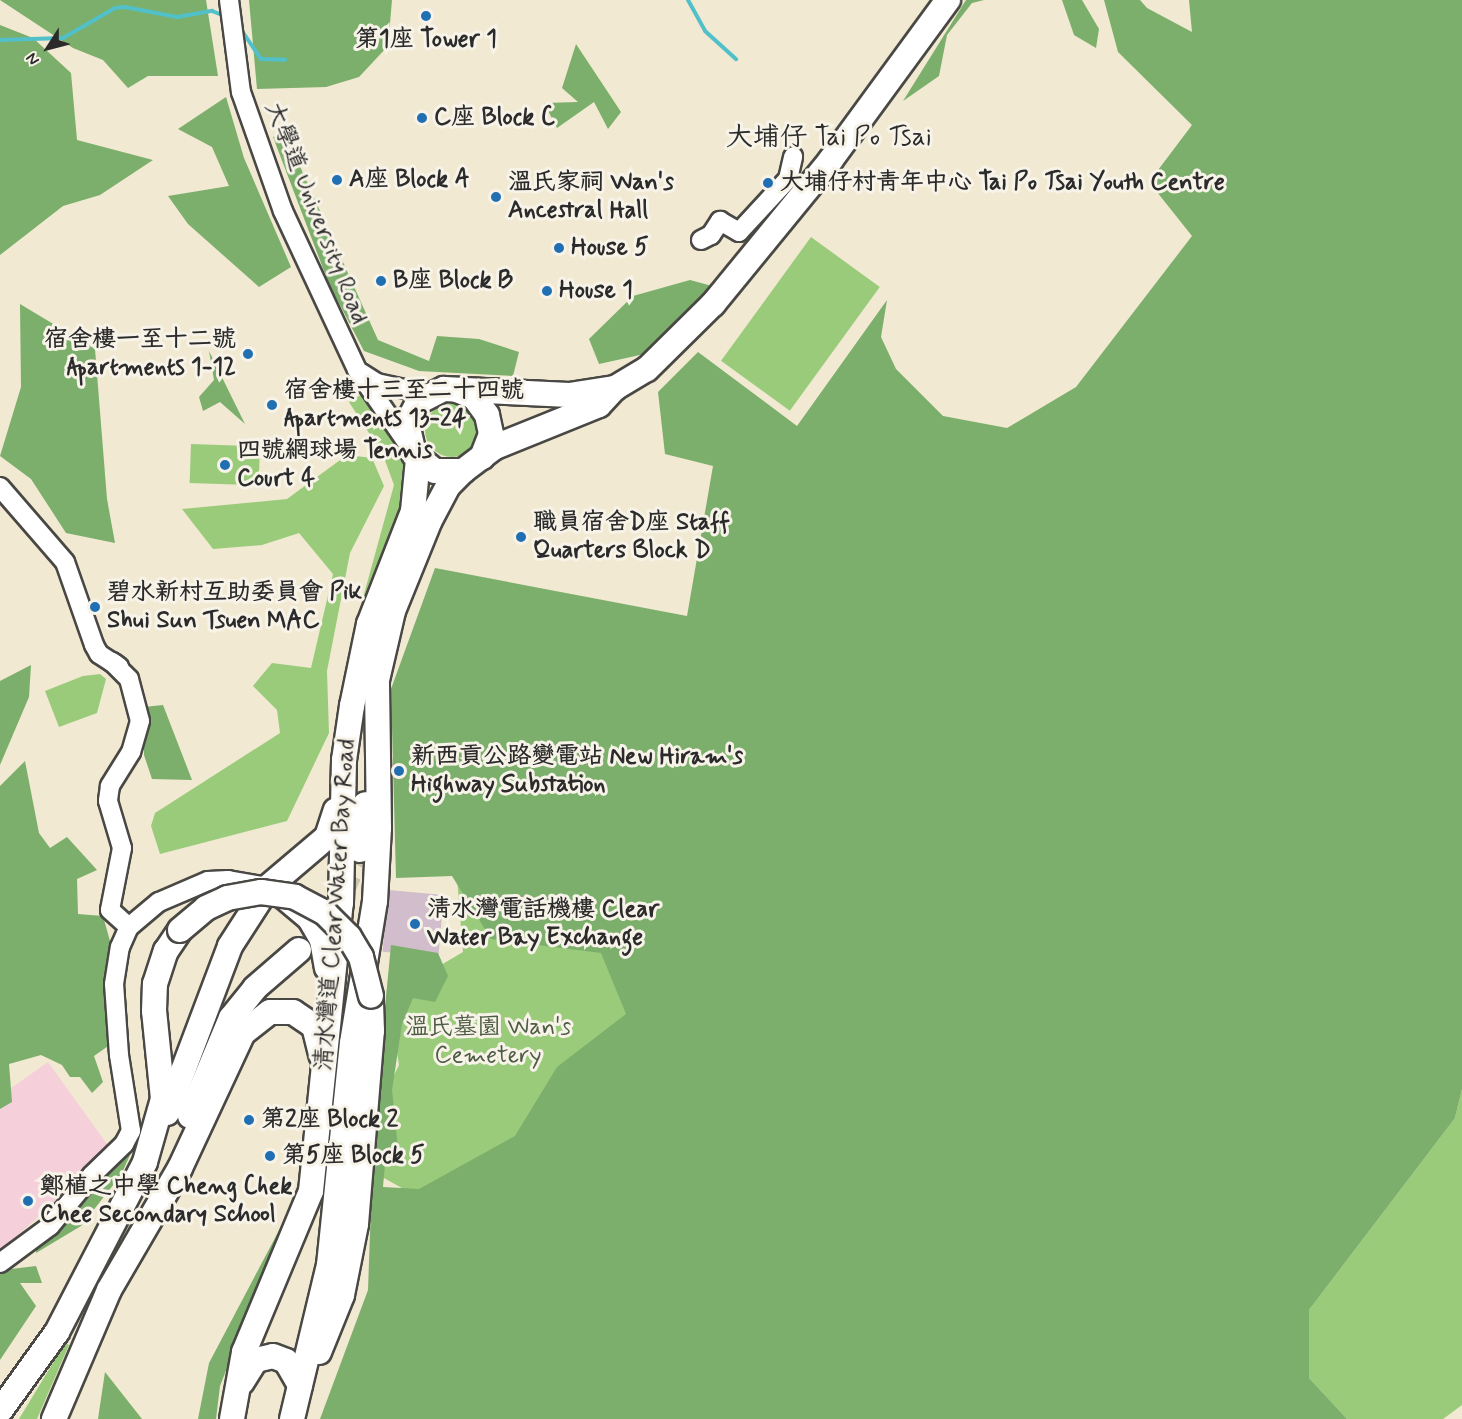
<!DOCTYPE html>
<html>
<head>
<meta charset="utf-8">
<style>
  body { margin:0 }
  #map { position:relative; width:1462px; height:1419px; overflow:hidden; background:#f1e9d2; font-family:Mynerve,"LXGW WenKai TC",sans-serif }
  div>[style] { position:absolute }
  [style*='--x'] { left:calc(var(--x)*1px); top:calc(var(--y)*1px); width:calc(var(--w)*1px); rotate:calc(var(--a)*1deg) }
  .built>* { inset:0; background:#f5cfd9 }
  .industrial>* { inset:0; background:#d1bdcb; transform-origin:0 0 }
  .green>* { inset:0; background:#9acb7b; transform-origin:0 0 }
  .round { border-radius:50% }
  .forest>* { inset:0; background:#7baf6b }
  .stream>* { height:4px; margin:-2px; padding:0 2px; transform-origin:2px; border-radius:2px; background:#52c0c9 }
  .major-tunnel>* { height:24px; margin-top:-12px; transform-origin:0; background:repeating-linear-gradient(90deg,#c9c3b1 0 24px,transparent 0 36px) }
  .roads { filter:drop-shadow(2px 0 #494844) drop-shadow(-2px 0 #494844) drop-shadow(0 2px #494844) drop-shadow(0 -2px #494844) }
  .minor>* { height:18px; margin:-9px; padding:0 9px; transform-origin:9px; border-radius:9px; background:#fff }
  .major>* { height:24px; margin:-12px; padding:0 12px; transform-origin:12px; border-radius:12px; background:#fff }
  .bridges { filter:drop-shadow(2px 0 #494844) drop-shadow(-2px 0 #494844) drop-shadow(0 2px #494844) drop-shadow(0 -2px #494844) }
  .major-bridge>* { height:24px; margin:-12px; padding:0 12px; transform-origin:12px; border-radius:12px; background:#fff }
  .dots>* { width:16px; height:16px; translate:-50% -50%; box-sizing:border-box; border:3px solid #f7f3e8; border-radius:50% }
  span { translate:-50% -50%; white-space:nowrap; text-align:center; line-height:1.15; -webkit-text-stroke:6px #f7f3e8; paint-order:stroke }
  .poi-label { font-size:24px; color:#2b2b2b; font-weight:700 }
  .left { translate:0 -50%; text-align:left }
  .right { translate:-100% -50%; text-align:right }
  .street-label { font-size:24px; color:#2b2b2b }
  .park-label { font-size:24px; color:#4c5b43 }
  .quarter-label { font-size:27px; color:#2b2b2b }
  .north { position:absolute; left:18px; top:18px; width:60px; height:60px; -webkit-text-stroke:4px #f7f3e8; paint-order:stroke; rotate:234deg; font-size:16px; font-weight:700; line-height:24px; text-align:center; color:#2b2b2b }
  .north::after { content:''; display:block; margin:auto; width:21px; height:27px; background:#2b2b2b; clip-path:polygon(50% 0,100% 100%,50% 72%,0 100%) }
</style>
</head>
<body>
<div id="map">
  <div class="built">
    <div style="clip-path:polygon(48px 1062px,112px 1151px,0 1251px,0 1096px)"></div>
  </div>
  <div class="industrial">
    <div style="left:388px;top:890px;width:56px;height:62px;rotate:5deg"></div>
  </div>
  <div class="green">
    <div style="left:811px;top:237px;width:85px;height:153px;rotate:36deg"></div>
    <div style="clip-path:polygon(364px 393px,398px 447px,409px 476px,409px 502px,349px 649px,394px 485px,383px 455px,349px 402px)"></div>
    <div class="round" style="left:425px;top:403px;width:54px;height:54px"></div>
    <div style="left:191px;top:444px;width:69px;height:39px;rotate:2deg"></div>
    <div style="clip-path:polygon(347px 455px,372px 458px,384px 486px,350px 553px,327px 671px,329px 733px,287px 821px,160px 854px,151px 826px,155px 813px,280px 733px,277px 710px,253px 686px,272px 663px,311px 668px,333px 574px,299px 533px,262px 545px,213px 549px,182px 509px,287px 499px)"></div>
    <div style="clip-path:polygon(100px 674px,106px 679px,97px 713px,59px 727px,45px 691px,83px 676px)"></div>
    <div style="clip-path:polygon(612px 783px,637px 1025px,438px 1208px,373px 1172px,383px 1098px,399px 1065px,388px 996px,463px 952px,450px 790px)"></div>
    <div style="clip-path:polygon(1462px 1089px,1462px 1405px,1443px 1419px,1347px 1419px,1309px 1378px,1309px 1310px,1455px 1118px)"></div>
    <div style="clip-path:polygon(65px 1343px,69px 1345px,37px 1419px,19px 1419px)"></div>
  </div>
  <div class="forest">
    <div style="clip-path:polygon(0 0,206px 0,218px 76px,148px 76px,128px 88px,103px 60px,73px 48px)"></div>
    <div style="clip-path:polygon(249px 0,392px 0,388px 46px,359px 77px,326px 87px,257px 89px)"></div>
    <div style="clip-path:polygon(966px 0,984px 0,972px 3px,947px 35px,939px 76px,903px 101px)"></div>
    <div style="clip-path:polygon(1062px 0,1082px 0,1099px 29px,1096px 48px,1074px 35px)"></div>
    <div style="clip-path:polygon(1104px 0,1140px 0,1147px 8px,1192px 32px,1189px 0,1462px 0,1462px 1089px,1455px 1118px,1309px 1310px,1309px 1378px,1347px 1419px,320px 1419px,368px 1290px,374px 1120px,391px 945px,438px 953px,448px 976px,435px 1002px,413px 998px,402px 1024px,392px 1090px,398px 1148px,386px 1153px,383px 1187px,419px 1189px,515px 1136px,557px 1067px,626px 1014px,601px 953px,491px 939px,452px 876px,396px 878px,391px 689px,435px 568px,687px 616px,713px 466px,665px 454px,658px 392px,698px 352px,797px 426px,887px 300px,881px 337px,896px 369px,943px 416px,1007px 428px,1076px 387px,1192px 236px,1149px 182px,1192px 125px,1118px 52px)"></div>
    <div style="clip-path:polygon(0 25px,33px 38px,71px 73px,77px 140px,153px 160px,100px 195px,63px 206px,0 255px)"></div>
    <div style="clip-path:polygon(576px 44px,621px 112px,608px 129px,594px 102px,557px 128px,544px 103px,578px 102px,562px 88px)"></div>
    <div style="clip-path:polygon(226px 97px,244px 158px,291px 267px,259px 287px,188px 224px,168px 196px,229px 186px,212px 147px,178px 129px)"></div>
    <div style="clip-path:polygon(285px 133px,378px 340px,429px 361px,437px 336px,479px 339px,519px 352px,513px 376px,419px 371px,364px 351px,329px 284px,273px 137px)"></div>
    <div style="clip-path:polygon(690px 280px,712px 286px,649px 353px,599px 364px,589px 339px,633px 296px)"></div>
    <div style="clip-path:polygon(20px 304px,95px 349px,107px 499px,115px 543px,66px 533px,31px 479px,0 456px,21px 387px)"></div>
    <div style="clip-path:polygon(209px 351px,245px 424px,220px 402px,203px 411px,199px 397px,214px 380px)"></div>
    <div style="clip-path:polygon(31px 665px,29px 697px,0 765px,0 681px)"></div>
    <div style="clip-path:polygon(163px 705px,192px 780px,152px 779px,144px 755px,144px 707px)"></div>
    <div style="clip-path:polygon(25px 761px,39px 833px,50px 848px,67px 837px,97px 870px,77px 879px,78px 914px,103px 916px,113px 952px,111px 1044px,94px 1056px,103px 1082px,92px 1093px,80px 1077px,70px 1077px,62px 1065px,41px 1055px,9px 1064px,12px 1102px,0 1109px,0 786px)"></div>
    <div style="clip-path:polygon(139px 1135px,121px 1175px,81px 1226px,36px 1253px,36px 1246px,68px 1220px,92px 1190px,71px 1182px,100px 1157px)"></div>
    <div style="clip-path:polygon(285px 1219px,220px 1386px,216px 1419px,198px 1419px,209px 1363px)"></div>
    <div style="clip-path:polygon(36px 1266px,42px 1283px,20px 1283px,36px 1306px,0 1360px,0 1274px,11px 1269px)"></div>
    <div style="clip-path:polygon(105px 1372px,142px 1419px,98px 1419px)"></div>
  </div>
  <div class="stream">
    <div style="--x:688;--y:0;--w:35;--a:61"></div>
    <div style="--x:705;--y:31;--w:42;--a:42.1"></div>
    <div style="--x:240;--y:28;--w:37;--a:56"></div>
    <div style="--x:261;--y:59;--w:24;--a:2"></div>
    <div style="--x:0;--y:40;--w:63;--a:-1.8"></div>
    <div style="--x:63;--y:38;--w:60;--a:-30"></div>
    <div style="--x:115;--y:8;--w:10;--a:-6"></div>
    <div style="--x:125;--y:7;--w:53;--a:10.9"></div>
    <div style="--x:177;--y:17;--w:36;--a:-10"></div>
    <div style="--x:212;--y:11;--w:14;--a:21"></div>
  </div>
  <div class="major-tunnel">
    <div style="--x:340;--y:897;--w:51;--a:-66.9"></div>
  </div>
  <div class="roads">
    <div class="minor">
      <div style="--x:229;--y:0;--w:93;--a:82.6"></div>
      <div style="--x:241;--y:92;--w:126;--a:70.6"></div>
      <div style="--x:283;--y:211;--w:175;--a:65"></div>
      <div style="--x:357;--y:370;--w:93;--a:55.5"></div>
      <div style="--x:701;--y:240;--w:11;--a:-27"></div>
      <div style="--x:711;--y:235;--w:17;--a:-57"></div>
      <div style="--x:720;--y:221;--w:22;--a:30"></div>
      <div style="--x:739;--y:232;--w:72;--a:-47.2"></div>
      <div style="--x:788;--y:179;--w:23;--a:-77"></div>
      <div style="--x:361;--y:373;--w:19;--a:32"></div>
      <div style="--x:377;--y:383;--w:52;--a:12.2"></div>
      <div style="--x:0;--y:487;--w:99;--a:49.1"></div>
      <div style="--x:65;--y:562;--w:88;--a:70.7"></div>
      <div style="--x:94;--y:645;--w:10;--a:61"></div>
      <div style="--x:99;--y:654;--w:24;--a:33"></div>
      <div style="--x:119;--y:667;--w:5;--a:-143"></div>
      <div style="--x:115;--y:664;--w:4;--a:-146"></div>
      <div style="--x:112;--y:662;--w:24;--a:45"></div>
      <div style="--x:129;--y:679;--w:43;--a:75.3"></div>
      <div style="--x:140;--y:721;--w:32;--a:106"></div>
      <div style="--x:131;--y:752;--w:40;--a:122"></div>
      <div style="--x:110;--y:786;--w:15;--a:98"></div>
      <div style="--x:108;--y:801;--w:49;--a:73.4"></div>
      <div style="--x:122;--y:848;--w:63;--a:101"></div>
      <div style="--x:110;--y:910;--w:25;--a:42"></div>
      <div style="--x:0;--y:1263;--w:62;--a:-36.5"></div>
      <div style="--x:50;--y:1226;--w:66;--a:-50.5"></div>
      <div style="--x:92;--y:1175;--w:45;--a:-44.1"></div>
      <div style="--x:124;--y:1144;--w:15;--a:-62"></div>
      <div style="--x:131;--y:1131;--w:77;--a:-99"></div>
      <div style="--x:119;--y:1055;--w:71;--a:-94"></div>
      <div style="--x:114;--y:984;--w:37;--a:-81"></div>
      <div style="--x:120;--y:947;--w:22;--a:-66"></div>
      <div style="--x:129;--y:927;--w:39;--a:-40"></div>
      <div style="--x:159;--y:902;--w:53;--a:-23.2"></div>
      <div style="--x:208;--y:881;--w:20;--a:-3"></div>
      <div style="--x:228;--y:880;--w:41;--a:9.9"></div>
    </div>
    <div class="major">
      <div style="--x:457;--y:390;--w:18;--a:22"></div>
      <div style="--x:474;--y:397;--w:22;--a:54"></div>
      <div style="--x:487;--y:415;--w:19;--a:78"></div>
      <div style="--x:491;--y:434;--w:25;--a:111"></div>
      <div style="--x:463;--y:471;--w:28;--a:180"></div>
      <div style="--x:435;--y:471;--w:27;--a:-141"></div>
      <div style="--x:414;--y:454;--w:31;--a:-103"></div>
      <div style="--x:407;--y:424;--w:25;--a:-63"></div>
      <div style="--x:418;--y:402;--w:29;--a:-27"></div>
      <div style="--x:444;--y:389;--w:125;--a:2.7"></div>
      <div style="--x:569;--y:395;--w:47;--a:-8.7"></div>
      <div style="--x:615;--y:388;--w:37;--a:-31"></div>
      <div style="--x:647;--y:369;--w:93;--a:-44.6"></div>
      <div style="--x:713;--y:304;--w:185;--a:-50.7"></div>
      <div style="--x:830;--y:161;--w:200;--a:-53.8"></div>
      <div style="--x:360;--y:850;--w:46;--a:-83.8"></div>
      <div style="--x:283;--y:896;--w:35;--a:40"></div>
      <div style="--x:310;--y:919;--w:24;--a:60"></div>
      <div style="--x:322;--y:940;--w:28;--a:80"></div>
      <div style="--x:167;--y:1113;--w:178;--a:-69.3"></div>
      <div style="--x:230;--y:946;--w:70;--a:-57.2"></div>
      <div style="--x:268;--y:887;--w:77;--a:-40.3"></div>
      <div style="--x:327;--y:837;--w:28;--a:-72"></div>
      <div style="--x:190;--y:1116;--w:106;--a:-67.3"></div>
      <div style="--x:231;--y:1018;--w:38;--a:-51"></div>
      <div style="--x:255;--y:988;--w:58;--a:-40.8"></div>
      <div style="--x:319;--y:1352;--w:61;--a:-68"></div>
      <div style="--x:342;--y:1295;--w:72;--a:-78.8"></div>
      <div style="--x:356;--y:1224;--w:194;--a:-85.3"></div>
      <div style="--x:372;--y:1031;--w:35;--a:-92"></div>
      <div style="--x:242;--y:1382;--w:26;--a:-58"></div>
      <div style="--x:256;--y:1360;--w:17;--a:-13"></div>
      <div style="--x:273;--y:1356;--w:14;--a:21"></div>
      <div style="--x:286;--y:1361;--w:28;--a:60"></div>
      <div style="--x:0;--y:1411;--w:97;--a:-54.2"></div>
      <div style="--x:57;--y:1332;--w:191;--a:-62.6"></div>
      <div style="--x:145;--y:1162;--w:66;--a:-74.1"></div>
      <div style="--x:163;--y:1099;--w:88;--a:-95.8"></div>
      <div style="--x:154;--y:1011;--w:27;--a:-88"></div>
      <div style="--x:155;--y:984;--w:35;--a:-72"></div>
      <div style="--x:166;--y:951;--w:25;--a:-56"></div>
      <div style="--x:54;--y:1419;--w:140;--a:-66.9"></div>
      <div style="--x:109;--y:1290;--w:141;--a:-59.8"></div>
      <div style="--x:180;--y:1168;--w:149;--a:-65"></div>
      <div style="--x:243;--y:1033;--w:34;--a:-38"></div>
      <div style="--x:270;--y:1012;--w:23;--a:0"></div>
      <div style="--x:293;--y:1012;--w:25;--a:34"></div>
      <div style="--x:314;--y:1026;--w:30;--a:76"></div>
      <div style="--x:232;--y:1419;--w:68;--a:-79.8"></div>
      <div style="--x:244;--y:1352;--w:174;--a:-67.4"></div>
      <div style="--x:311;--y:1191;--w:290;--a:-84.1"></div>
      <div style="--x:341;--y:903;--w:143;--a:-88.8"></div>
      <div style="--x:344;--y:760;--w:55;--a:-81.6"></div>
      <div style="--x:352;--y:706;--w:84;--a:-78.3"></div>
      <div style="--x:369;--y:624;--w:121;--a:-68.7"></div>
      <div style="--x:413;--y:511;--w:52;--a:-84.5"></div>
      <div style="--x:292;--y:1419;--w:158;--a:-76.5"></div>
      <div style="--x:329;--y:1265;--w:223;--a:-84.1"></div>
      <div style="--x:352;--y:1043;--w:144;--a:-80.8"></div>
      <div style="--x:375;--y:901;--w:73;--a:-86.9"></div>
      <div style="--x:379;--y:828;--w:148;--a:-90.8"></div>
      <div style="--x:377;--y:680;--w:71;--a:-76.9"></div>
      <div style="--x:393;--y:611;--w:98;--a:-67.9"></div>
      <div style="--x:430;--y:520;--w:40;--a:-62"></div>
      <div style="--x:449;--y:485;--w:20;--a:-45"></div>
      <div style="--x:463;--y:471;--w:40;--a:-37"></div>
      <div style="--x:495;--y:447;--w:112;--a:-22"></div>
      <div style="--x:599;--y:405;--w:23;--a:-47"></div>
    </div>
  </div>
  <div class="bridges">
    <div class="major-bridge">
      <div style="--x:180;--y:930;--w:34;--a:-40"></div>
      <div style="--x:206;--y:908;--w:23;--a:-25"></div>
      <div style="--x:227;--y:898;--w:35;--a:-10"></div>
      <div style="--x:261;--y:892;--w:34;--a:8"></div>
      <div style="--x:295;--y:897;--w:34;--a:28"></div>
      <div style="--x:325;--y:913;--w:34;--a:45"></div>
      <div style="--x:349;--y:937;--w:23;--a:59"></div>
      <div style="--x:361;--y:957;--w:40;--a:75.6"></div>
    </div>
  </div>
  <div class="dots">
    <div style="left:426px;top:16px;background:#1f6fb2"></div>
    <div style="left:422px;top:118px;background:#1f6fb2"></div>
    <div style="left:337px;top:180px;background:#1f6fb2"></div>
    <div style="left:768px;top:183px;background:#1f6fb2"></div>
    <div style="left:496px;top:197px;background:#1f6fb2"></div>
    <div style="left:559px;top:248px;background:#1f6fb2"></div>
    <div style="left:381px;top:281px;background:#1f6fb2"></div>
    <div style="left:547px;top:291px;background:#1f6fb2"></div>
    <div style="left:248px;top:354px;background:#1f6fb2"></div>
    <div style="left:272px;top:405px;background:#1f6fb2"></div>
    <div style="left:225px;top:465px;background:#1f6fb2"></div>
    <div style="left:521px;top:537px;background:#1f6fb2"></div>
    <div style="left:95px;top:607px;background:#1f6fb2"></div>
    <div style="left:399px;top:771px;background:#1f6fb2"></div>
    <div style="left:415px;top:924px;background:#1f6fb2"></div>
    <div style="left:249px;top:1120px;background:#1f6fb2"></div>
    <div style="left:270px;top:1156px;background:#1f6fb2"></div>
    <div style="left:28px;top:1201px;background:#1f6fb2"></div>
  </div>
  <div class="poi-label">
    <span style="left:426px;top:40px">第1座 Tower 1</span>
    <span class="left" style="left:434px;top:118px">C座 Block C</span>
    <span class="left" style="left:349px;top:180px">A座 Block A</span>
    <span class="left" style="left:508px;top:197px">溫氏家祠 Wan's<br>Ancestral Hall</span>
    <span class="left" style="left:780px;top:183px">大埔仔村青年中心 Tai Po Tsai Youth Centre</span>
    <span class="left" style="left:571px;top:248px">House 5</span>
    <span class="left" style="left:393px;top:281px">B座 Block B</span>
    <span class="left" style="left:559px;top:291px">House 1</span>
    <span class="right" style="left:236px;top:354px">宿舍樓一至十二號<br>Apartments 1-12</span>
    <span class="left" style="left:284px;top:405px">宿舍樓十三至二十四號<br>Apartments 13-24</span>
    <span class="left" style="left:237px;top:465px">四號網球場 Tennis<br>Court 4</span>
    <span class="left" style="left:533px;top:537px">職員宿舍D座 Staff<br>Quarters Block D</span>
    <span class="left" style="left:107px;top:607px">碧水新村互助委員會 Pik<br>Shui Sun Tsuen MAC</span>
    <span class="left" style="left:411px;top:771px">新西貢公路變電站 New Hiram's<br>Highway Substation</span>
    <span class="left" style="left:427px;top:924px">清水灣電話機樓 Clear<br>Water Bay Exchange</span>
    <span class="left" style="left:261px;top:1120px">第2座 Block 2</span>
    <span class="left" style="left:282px;top:1156px">第5座 Block 5</span>
    <span class="left" style="left:40px;top:1201px">鄭植之中學 Cheng Chek<br>Chee Secondary School</span>
  </div>
  <div class="street-label">
    <span style="left:316px;top:213px;rotate:68deg">大學道 University Road</span>
    <span style="left:336px;top:905px;rotate:-86deg">清水灣道 Clear Water Bay Road</span>
  </div>
  <div class="park-label">
    <span style="left:488px;top:1042px">溫氏墓園 Wan's<br>Cemetery</span>
  </div>
  <div class="quarter-label">
    <span style="left:829px;top:138px">大埔仔 Tai Po Tsai</span>
  </div>
  <div class="north">N</div>
</div>
</body>
</html>
